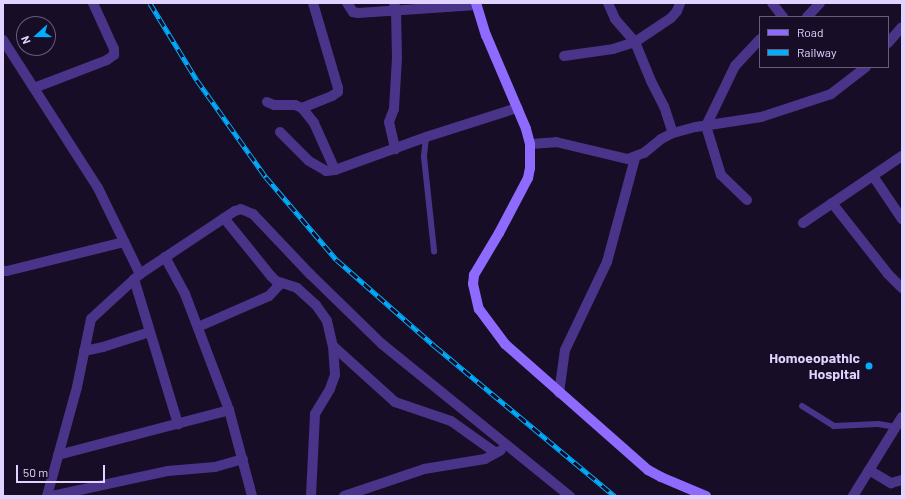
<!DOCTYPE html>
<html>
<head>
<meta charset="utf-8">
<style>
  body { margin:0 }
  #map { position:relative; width:905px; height:499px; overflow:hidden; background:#170d27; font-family:Barlow,sans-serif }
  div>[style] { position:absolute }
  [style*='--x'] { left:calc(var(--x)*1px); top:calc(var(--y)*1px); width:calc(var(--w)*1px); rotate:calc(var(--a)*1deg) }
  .lane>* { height:6px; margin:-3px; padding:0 3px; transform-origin:3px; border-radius:3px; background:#4a348a }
  .street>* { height:10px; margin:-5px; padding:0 5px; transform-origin:5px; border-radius:5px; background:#4a348a }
  .secondary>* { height:10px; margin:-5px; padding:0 5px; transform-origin:5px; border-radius:5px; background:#8e6aff }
  .rail>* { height:4.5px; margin-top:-2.25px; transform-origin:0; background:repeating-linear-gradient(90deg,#170d27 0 9px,#00adfe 0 18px); box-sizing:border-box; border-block:1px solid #00adfe }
  .dots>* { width:11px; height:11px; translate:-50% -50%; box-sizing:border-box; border:2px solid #170d27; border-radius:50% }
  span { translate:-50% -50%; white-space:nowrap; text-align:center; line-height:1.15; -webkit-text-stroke:3px #170d27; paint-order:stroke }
  .poi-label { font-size:14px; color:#e1d3ff; font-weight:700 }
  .right { translate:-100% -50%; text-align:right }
  .frame { position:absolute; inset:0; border:4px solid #e1d3ff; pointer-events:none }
  .legend { position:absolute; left:759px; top:16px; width:130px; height:52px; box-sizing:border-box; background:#170d27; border:1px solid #685c7d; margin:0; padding:5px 7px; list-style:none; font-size:12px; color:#e1d3ff }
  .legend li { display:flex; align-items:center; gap:8px; height:20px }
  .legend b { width:20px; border:1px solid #685c7d }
  .north { position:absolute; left:16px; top:16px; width:40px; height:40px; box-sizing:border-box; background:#170d27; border:1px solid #685c7d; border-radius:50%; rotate:249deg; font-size:11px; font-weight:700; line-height:16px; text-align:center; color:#e1d3ff }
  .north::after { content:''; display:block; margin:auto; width:14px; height:18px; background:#00adfe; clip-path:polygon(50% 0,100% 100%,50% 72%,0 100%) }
  .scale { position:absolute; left:16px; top:465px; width:89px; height:18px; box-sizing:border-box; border:2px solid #e1d3ff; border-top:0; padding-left:5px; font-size:12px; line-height:14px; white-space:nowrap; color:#e1d3ff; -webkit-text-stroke:3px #170d27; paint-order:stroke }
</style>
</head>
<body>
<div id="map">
  <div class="lane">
    <div style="--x:426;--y:137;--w:20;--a:96"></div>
    <div style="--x:424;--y:157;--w:95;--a:83.9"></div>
    <div style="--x:802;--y:406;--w:38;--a:32"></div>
    <div style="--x:834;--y:426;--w:44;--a:-2.6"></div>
    <div style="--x:878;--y:424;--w:19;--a:9"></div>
  </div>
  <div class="street">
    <div style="--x:347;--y:3;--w:11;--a:56"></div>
    <div style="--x:353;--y:12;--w:5;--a:11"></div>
    <div style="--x:358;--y:13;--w:119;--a:-3.8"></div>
    <div style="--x:394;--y:3;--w:7;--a:74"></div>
    <div style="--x:396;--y:10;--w:48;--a:88.8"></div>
    <div style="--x:397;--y:58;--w:51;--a:93.4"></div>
    <div style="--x:394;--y:109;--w:14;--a:111"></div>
    <div style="--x:389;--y:122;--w:28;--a:77"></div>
    <div style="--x:608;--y:3;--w:17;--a:66"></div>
    <div style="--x:615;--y:19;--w:30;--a:49"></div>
    <div style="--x:635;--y:42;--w:42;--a:67.7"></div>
    <div style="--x:651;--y:81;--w:28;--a:63"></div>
    <div style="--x:664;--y:106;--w:28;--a:72"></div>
    <div style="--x:772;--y:3;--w:18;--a:52"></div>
    <div style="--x:807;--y:17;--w:19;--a:-47"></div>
    <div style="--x:3;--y:40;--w:176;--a:57.3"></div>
    <div style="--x:98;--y:188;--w:96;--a:64"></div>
    <div style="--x:888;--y:43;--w:21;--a:-49"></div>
    <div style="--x:564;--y:56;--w:49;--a:-8.1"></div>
    <div style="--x:613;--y:49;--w:23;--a:-18"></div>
    <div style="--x:635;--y:42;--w:43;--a:-33.7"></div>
    <div style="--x:671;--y:18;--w:9;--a:-49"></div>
    <div style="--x:677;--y:11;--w:9;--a:-69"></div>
    <div style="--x:34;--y:88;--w:78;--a:-21"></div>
    <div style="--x:107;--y:60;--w:9;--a:-36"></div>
    <div style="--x:114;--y:55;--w:6;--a:-90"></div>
    <div style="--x:114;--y:49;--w:51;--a:-114.5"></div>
    <div style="--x:267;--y:102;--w:8;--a:23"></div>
    <div style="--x:274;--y:105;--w:21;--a:0"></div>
    <div style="--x:295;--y:105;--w:8;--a:23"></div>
    <div style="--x:302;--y:108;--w:19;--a:51"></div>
    <div style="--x:314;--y:123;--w:51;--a:65.9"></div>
    <div style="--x:302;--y:108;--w:32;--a:-22"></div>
    <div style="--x:332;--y:96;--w:7;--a:-34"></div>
    <div style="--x:338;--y:92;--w:4;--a:-90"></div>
    <div style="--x:338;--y:88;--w:89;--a:-106.4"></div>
    <div style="--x:280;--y:132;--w:41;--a:45"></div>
    <div style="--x:309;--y:161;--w:20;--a:30"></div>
    <div style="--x:326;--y:171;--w:9;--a:-6"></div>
    <div style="--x:335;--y:170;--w:97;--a:-19.9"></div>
    <div style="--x:426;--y:137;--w:96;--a:-17.7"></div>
    <div style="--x:530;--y:144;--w:26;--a:-4"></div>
    <div style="--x:556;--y:142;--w:74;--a:13.3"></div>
    <div style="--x:628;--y:159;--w:17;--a:-21"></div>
    <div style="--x:644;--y:153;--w:22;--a:-39"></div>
    <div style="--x:661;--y:139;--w:13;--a:-27"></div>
    <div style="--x:673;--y:133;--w:24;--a:-15"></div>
    <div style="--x:696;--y:127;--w:66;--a:-8.7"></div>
    <div style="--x:761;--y:117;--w:74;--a:-18.2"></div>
    <div style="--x:831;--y:94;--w:44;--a:-37.6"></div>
    <div style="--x:873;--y:176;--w:52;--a:56"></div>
    <div style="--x:747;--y:200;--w:36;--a:-136"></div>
    <div style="--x:721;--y:175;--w:51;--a:-107"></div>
    <div style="--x:706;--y:126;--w:67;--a:-64.2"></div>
    <div style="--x:735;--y:66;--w:37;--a:-47"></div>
    <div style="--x:832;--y:203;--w:90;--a:51.7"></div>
    <div style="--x:888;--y:274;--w:20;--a:45"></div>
    <div style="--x:224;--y:218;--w:75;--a:51"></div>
    <div style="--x:271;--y:276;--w:7;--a:45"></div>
    <div style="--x:276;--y:281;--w:22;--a:18"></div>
    <div style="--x:297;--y:288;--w:25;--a:42"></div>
    <div style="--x:316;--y:305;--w:19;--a:55"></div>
    <div style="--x:327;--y:321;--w:26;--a:77"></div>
    <div style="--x:333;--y:346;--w:29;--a:86"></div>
    <div style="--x:335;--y:375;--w:15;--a:110"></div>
    <div style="--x:330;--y:389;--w:29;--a:121"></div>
    <div style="--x:315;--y:414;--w:82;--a:92.8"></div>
    <div style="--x:803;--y:223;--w:120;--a:-34.1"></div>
    <div style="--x:165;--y:257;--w:42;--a:61.6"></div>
    <div style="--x:185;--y:294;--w:124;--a:69.2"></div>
    <div style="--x:229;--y:410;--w:89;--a:75"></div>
    <div style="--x:3;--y:271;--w:4;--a:0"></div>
    <div style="--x:7;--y:271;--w:121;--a:-13.9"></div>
    <div style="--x:134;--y:279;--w:152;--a:73.1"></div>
    <div style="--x:198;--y:327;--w:77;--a:-23.6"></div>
    <div style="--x:269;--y:296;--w:18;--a:-47"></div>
    <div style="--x:333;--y:346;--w:84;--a:42.1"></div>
    <div style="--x:395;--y:402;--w:59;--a:18.7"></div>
    <div style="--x:451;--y:421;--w:55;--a:35.4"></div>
    <div style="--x:84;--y:351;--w:19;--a:-12"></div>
    <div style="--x:103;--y:347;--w:49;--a:-17.7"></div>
    <div style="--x:559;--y:393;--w:43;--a:-82.1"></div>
    <div style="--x:565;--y:350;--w:98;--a:-64.5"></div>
    <div style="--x:607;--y:262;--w:108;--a:-74.9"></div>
    <div style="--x:58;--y:455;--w:177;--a:-14.7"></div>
    <div style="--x:869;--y:470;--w:26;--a:31"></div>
    <div style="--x:891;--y:483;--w:11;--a:-15"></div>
    <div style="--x:47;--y:496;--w:113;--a:-74.6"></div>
    <div style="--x:77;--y:387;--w:69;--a:-78.4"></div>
    <div style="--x:91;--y:319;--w:67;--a:-42.6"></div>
    <div style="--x:140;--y:274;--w:114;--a:-33.6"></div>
    <div style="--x:235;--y:211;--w:6;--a:-18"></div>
    <div style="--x:241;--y:209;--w:13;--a:23"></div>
    <div style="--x:253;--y:214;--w:83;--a:46.5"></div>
    <div style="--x:310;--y:274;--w:100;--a:44.2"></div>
    <div style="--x:382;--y:344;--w:242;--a:39"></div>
    <div style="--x:52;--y:496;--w:119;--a:-12.2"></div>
    <div style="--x:168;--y:471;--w:47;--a:-4.9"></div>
    <div style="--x:215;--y:467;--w:29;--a:-16"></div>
    <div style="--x:344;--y:496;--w:84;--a:-18.6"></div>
    <div style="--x:424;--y:469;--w:62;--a:-9.3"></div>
    <div style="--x:485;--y:459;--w:18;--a:-29"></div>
    <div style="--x:853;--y:496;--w:93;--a:-58.2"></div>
  </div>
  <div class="secondary">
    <div style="--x:476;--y:3;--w:34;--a:73"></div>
    <div style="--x:486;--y:35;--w:102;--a:66.9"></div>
    <div style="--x:526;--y:129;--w:16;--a:75"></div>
    <div style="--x:530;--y:144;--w:24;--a:90"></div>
    <div style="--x:530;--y:168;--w:10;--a:101"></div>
    <div style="--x:528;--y:178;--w:62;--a:117.8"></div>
    <div style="--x:499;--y:233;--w:49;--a:120.8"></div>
    <div style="--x:474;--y:275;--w:9;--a:96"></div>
    <div style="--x:473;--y:284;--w:26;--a:77"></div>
    <div style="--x:479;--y:309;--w:44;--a:53.4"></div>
    <div style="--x:505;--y:344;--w:191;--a:41.4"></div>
    <div style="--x:648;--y:470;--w:15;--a:28"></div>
    <div style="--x:661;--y:477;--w:49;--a:22.9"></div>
  </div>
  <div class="rail">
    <div style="--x:150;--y:3;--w:90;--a:58.6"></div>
    <div style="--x:197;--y:80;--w:119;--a:54.6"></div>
    <div style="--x:266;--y:177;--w:109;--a:49.5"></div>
    <div style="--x:337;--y:260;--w:132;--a:41.3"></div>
    <div style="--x:436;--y:347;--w:233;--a:39.8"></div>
  </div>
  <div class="dots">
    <div style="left:869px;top:366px;background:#00adfe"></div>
  </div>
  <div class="poi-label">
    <span class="right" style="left:860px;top:366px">Homoeopathic<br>Hospital</span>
  </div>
  <div class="frame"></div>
  <ul class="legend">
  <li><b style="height:5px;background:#8e6aff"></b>Road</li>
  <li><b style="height:5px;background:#00adfe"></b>Railway</li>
  </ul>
  <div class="north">N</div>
  <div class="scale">50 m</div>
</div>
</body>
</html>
